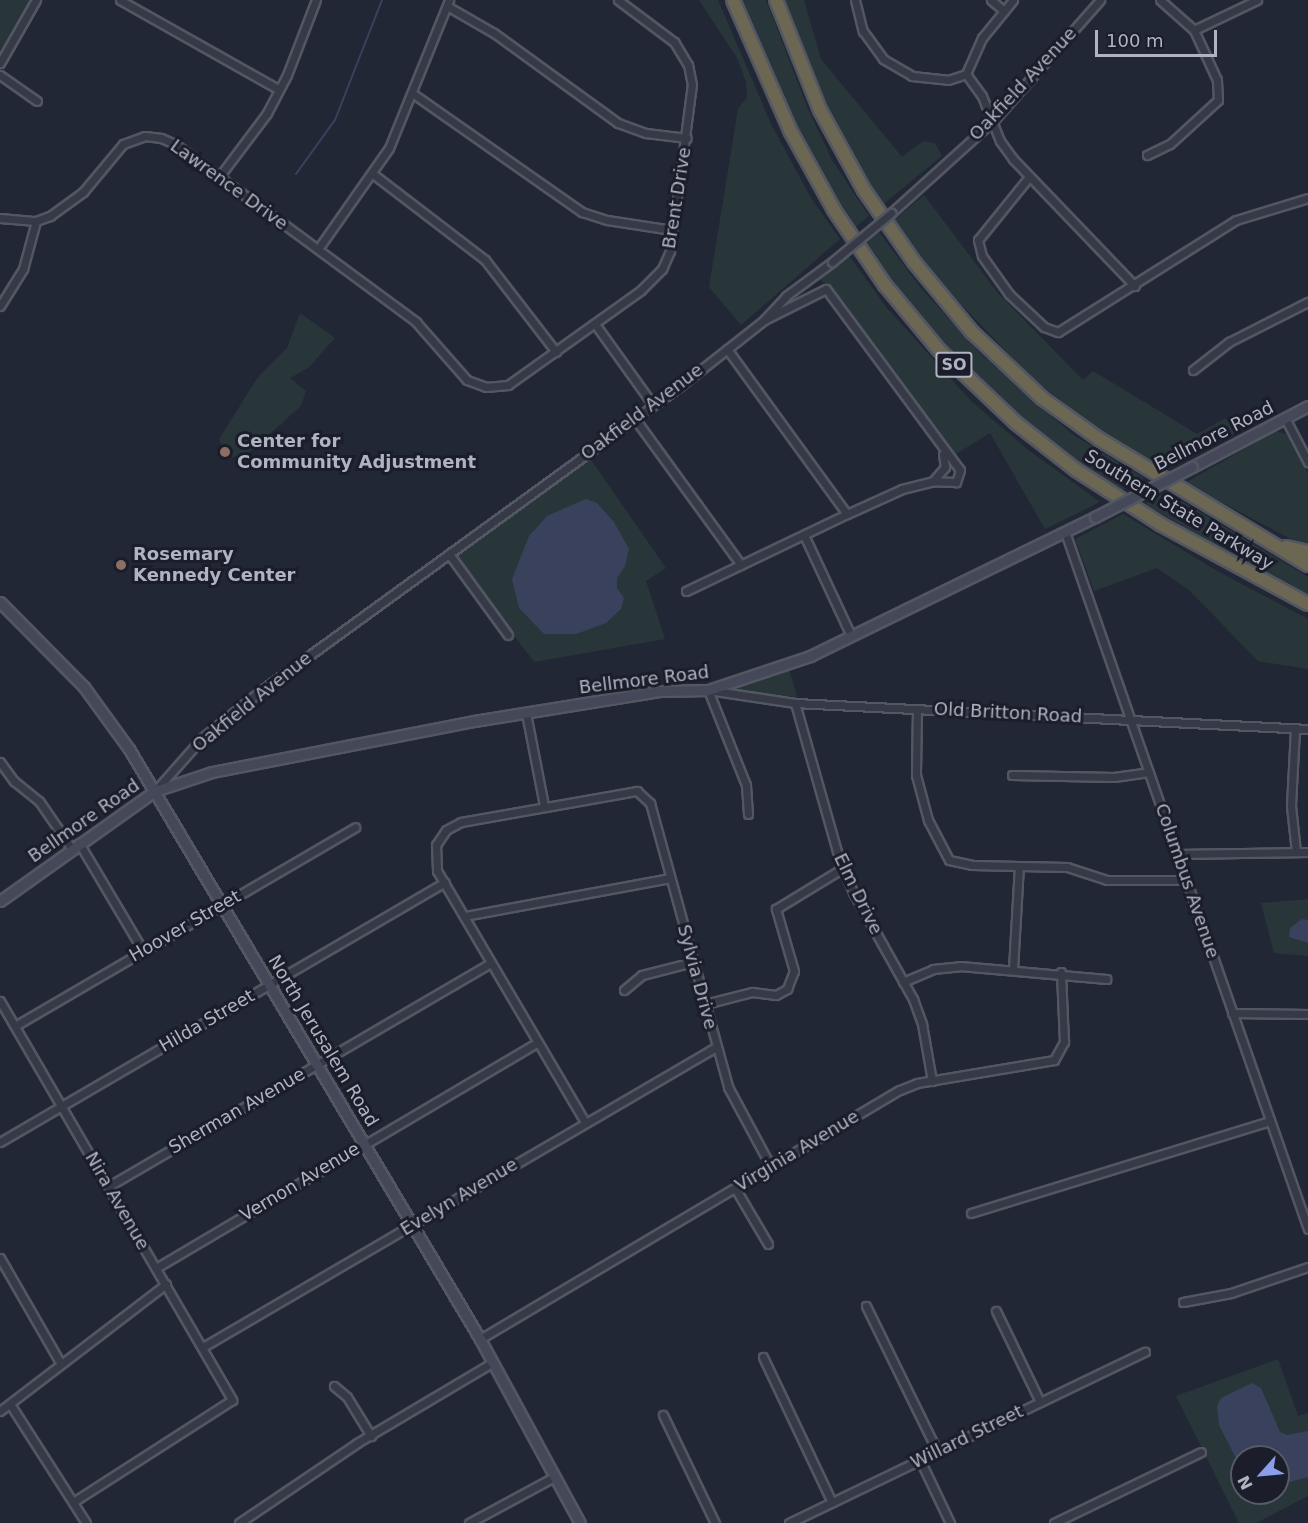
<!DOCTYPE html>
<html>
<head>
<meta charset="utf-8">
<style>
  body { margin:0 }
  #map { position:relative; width:1308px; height:1523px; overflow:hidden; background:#222735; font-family:"DejaVu Sans",sans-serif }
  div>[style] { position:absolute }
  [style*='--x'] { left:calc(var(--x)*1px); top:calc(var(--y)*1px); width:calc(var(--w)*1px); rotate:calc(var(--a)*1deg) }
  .green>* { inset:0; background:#28363a }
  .water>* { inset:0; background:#39415d }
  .stream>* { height:2px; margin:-1px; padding:0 1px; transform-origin:1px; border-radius:1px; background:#39415d }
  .roads { filter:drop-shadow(2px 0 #535663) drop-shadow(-2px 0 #535663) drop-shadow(0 2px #535663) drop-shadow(0 -2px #535663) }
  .street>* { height:7px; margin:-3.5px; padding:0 3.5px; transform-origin:3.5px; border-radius:3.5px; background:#363946 }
  .secondary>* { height:9px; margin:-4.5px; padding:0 4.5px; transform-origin:4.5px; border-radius:4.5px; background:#444858 }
  .highway>* { height:12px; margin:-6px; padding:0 6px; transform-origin:6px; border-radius:6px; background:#6b6753 }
  .bridges { filter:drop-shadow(2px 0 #535663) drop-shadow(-2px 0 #535663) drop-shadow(0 2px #535663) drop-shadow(0 -2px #535663) }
  .street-bridge>* { height:7px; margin:-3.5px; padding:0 3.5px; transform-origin:3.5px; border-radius:3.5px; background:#363946 }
  .secondary-bridge>* { height:9px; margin:-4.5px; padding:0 4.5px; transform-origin:4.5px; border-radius:4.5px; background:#444858 }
  .dots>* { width:16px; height:16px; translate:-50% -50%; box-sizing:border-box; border:3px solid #1b1e2a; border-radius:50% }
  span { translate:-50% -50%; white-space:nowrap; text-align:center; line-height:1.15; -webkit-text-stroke:6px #1b1e2a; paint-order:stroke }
  .shield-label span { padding:2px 4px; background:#1b1e2a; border:2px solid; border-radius:4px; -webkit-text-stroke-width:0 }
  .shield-label { font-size:16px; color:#b0b3c2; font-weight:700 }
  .street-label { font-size:18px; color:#b0b3c2 }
  .poi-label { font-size:18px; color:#b0b3c2; font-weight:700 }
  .left { translate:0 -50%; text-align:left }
  .north { position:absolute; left:1230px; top:1445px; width:60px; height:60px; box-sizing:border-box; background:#1b1e2a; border:2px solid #575a67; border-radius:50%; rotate:243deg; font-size:16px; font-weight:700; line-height:24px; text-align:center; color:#b0b3c2 }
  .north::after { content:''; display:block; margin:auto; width:21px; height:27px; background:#8c9dec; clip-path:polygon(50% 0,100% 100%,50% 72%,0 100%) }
  .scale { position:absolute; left:1095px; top:30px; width:122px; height:27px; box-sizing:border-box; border:3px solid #b0b3c2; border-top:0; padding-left:8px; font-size:18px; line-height:21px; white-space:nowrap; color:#b0b3c2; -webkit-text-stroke:4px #1b1e2a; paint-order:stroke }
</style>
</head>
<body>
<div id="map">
  <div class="green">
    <div style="clip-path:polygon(0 0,32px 0,0 56px)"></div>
    <div style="clip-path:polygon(699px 0,718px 0,772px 126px,811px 198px,840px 239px,741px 325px,709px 287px,738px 109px,747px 97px,746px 82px,737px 58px)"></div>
    <div style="clip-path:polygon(738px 0,766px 0,808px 109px,832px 160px,869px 216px,853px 229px,801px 142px)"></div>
    <div style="clip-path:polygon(785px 0,804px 0,821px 59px,902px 157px,923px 141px,935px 143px,942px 156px,881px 206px,843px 139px,810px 68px)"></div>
    <div style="clip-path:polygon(924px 195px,997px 292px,1083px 380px,1093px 371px,1197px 434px,1235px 413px,1244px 429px,1158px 470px,1108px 437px,1033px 379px,954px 297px,891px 223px)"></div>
    <div style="clip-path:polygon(879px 232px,920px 287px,980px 353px,1072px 434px,1144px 478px,1120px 491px,1056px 448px,1002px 403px,908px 306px,865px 244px)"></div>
    <div style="clip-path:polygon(850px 257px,886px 307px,971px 401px,1027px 449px,1100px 502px,1045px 529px,990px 433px,956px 454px,829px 286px,819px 279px)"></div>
    <div style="clip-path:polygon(300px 313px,335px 338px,308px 368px,290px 378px,306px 391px,301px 406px,247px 454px,226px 458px,219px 439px,258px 377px,287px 348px)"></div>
    <div style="clip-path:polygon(1276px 431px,1288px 435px,1308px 473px,1308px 548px,1185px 483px)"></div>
    <div style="clip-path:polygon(589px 457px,666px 568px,646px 581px,665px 639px,534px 662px,454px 555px)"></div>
    <div style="clip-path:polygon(1167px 492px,1308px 577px,1308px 597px,1181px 529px,1183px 526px,1144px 504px)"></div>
    <div style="clip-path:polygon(1123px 514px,1219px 572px,1308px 619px,1308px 669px,1258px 661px,1189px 590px,1157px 568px,1094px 591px,1075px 539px)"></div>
    <div style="clip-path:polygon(789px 669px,797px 697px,721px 689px,755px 680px)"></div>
    <div style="clip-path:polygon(1308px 899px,1308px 956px,1274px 953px,1261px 903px)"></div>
    <div style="clip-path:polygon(evenodd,1278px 1359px,1298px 1416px,1308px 1413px,1308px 1496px,1256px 1523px,1239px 1523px,1176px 1396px,1278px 1359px,1242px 1457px,1278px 1457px,1278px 1493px,1242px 1493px,1242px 1457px)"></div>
  </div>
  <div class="water">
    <div style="clip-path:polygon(586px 499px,597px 503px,614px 522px,629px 549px,625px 566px,617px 578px,617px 588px,624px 598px,621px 609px,606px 623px,576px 634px,544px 634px,519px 608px,512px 579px,529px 536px,547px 516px)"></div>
    <div style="clip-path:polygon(1302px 919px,1308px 920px,1308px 943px,1289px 937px,1290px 928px)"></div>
    <div style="clip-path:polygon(1252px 1383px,1261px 1388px,1280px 1432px,1287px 1435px,1308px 1431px,1308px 1477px,1278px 1485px,1278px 1457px,1242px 1457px,1242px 1470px,1219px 1425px,1217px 1406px,1221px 1398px)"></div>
  </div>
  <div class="stream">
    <div style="--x:296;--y:174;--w:67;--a:-54.2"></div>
    <div style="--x:335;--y:120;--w:129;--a:-68.6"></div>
  </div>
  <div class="roads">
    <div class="street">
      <div style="--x:120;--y:0;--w:181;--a:29.4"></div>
      <div style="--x:855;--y:0;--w:32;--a:76"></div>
      <div style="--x:863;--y:31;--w:34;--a:54"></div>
      <div style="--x:883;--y:59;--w:34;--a:30"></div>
      <div style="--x:912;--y:76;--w:36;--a:6"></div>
      <div style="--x:948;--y:80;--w:19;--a:-18"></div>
      <div style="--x:991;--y:0;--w:17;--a:40"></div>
      <div style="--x:1013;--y:0;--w:49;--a:129.2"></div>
      <div style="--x:982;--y:38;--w:39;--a:114"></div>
      <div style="--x:966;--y:74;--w:27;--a:54"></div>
      <div style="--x:982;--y:96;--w:48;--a:68.2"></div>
      <div style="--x:1000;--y:141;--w:22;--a:54"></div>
      <div style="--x:1013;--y:159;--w:176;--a:46.2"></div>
      <div style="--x:447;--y:6;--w:54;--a:29.9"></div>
      <div style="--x:494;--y:33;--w:153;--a:36"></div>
      <div style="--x:618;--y:123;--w:30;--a:20"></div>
      <div style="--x:646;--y:133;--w:41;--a:7"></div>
      <div style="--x:1194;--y:30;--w:70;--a:-25.5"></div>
      <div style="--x:0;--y:63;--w:73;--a:-60.3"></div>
      <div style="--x:0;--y:75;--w:45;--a:35.1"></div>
      <div style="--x:412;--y:93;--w:208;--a:35"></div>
      <div style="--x:582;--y:212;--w:26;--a:18"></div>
      <div style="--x:607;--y:220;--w:66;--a:8.7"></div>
      <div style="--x:1147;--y:155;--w:25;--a:-26"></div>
      <div style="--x:1170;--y:144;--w:65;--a:-42.5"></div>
      <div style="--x:1218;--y:100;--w:20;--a:-93"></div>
      <div style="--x:1217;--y:80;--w:55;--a:-114.7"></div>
      <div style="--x:1194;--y:30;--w:45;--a:-138.6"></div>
      <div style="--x:373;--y:174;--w:141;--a:37.5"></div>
      <div style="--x:485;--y:260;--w:116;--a:52.3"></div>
      <div style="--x:219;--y:177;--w:80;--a:-53.1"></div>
      <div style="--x:267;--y:113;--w:43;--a:-62.2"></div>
      <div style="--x:287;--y:75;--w:80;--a:-68.9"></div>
      <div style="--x:1029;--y:177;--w:81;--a:129"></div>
      <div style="--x:978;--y:240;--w:16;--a:76"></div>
      <div style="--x:982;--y:256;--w:47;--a:54.6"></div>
      <div style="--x:1009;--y:294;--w:48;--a:43.3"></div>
      <div style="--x:1044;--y:327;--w:15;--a:20"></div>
      <div style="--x:1058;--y:332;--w:210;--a:-32.2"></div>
      <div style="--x:1236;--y:220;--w:75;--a:-17"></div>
      <div style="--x:891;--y:213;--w:139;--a:-42.1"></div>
      <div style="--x:994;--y:120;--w:160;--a:-48.5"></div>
      <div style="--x:0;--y:218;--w:36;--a:5"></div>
      <div style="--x:36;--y:221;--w:15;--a:-20"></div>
      <div style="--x:50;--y:216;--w:41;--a:-36"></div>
      <div style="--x:83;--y:192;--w:62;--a:-50.2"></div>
      <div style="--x:123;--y:144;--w:23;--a:-20"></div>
      <div style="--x:145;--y:136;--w:16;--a:7"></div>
      <div style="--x:161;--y:138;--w:15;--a:23"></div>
      <div style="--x:175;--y:144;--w:300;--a:36.4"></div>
      <div style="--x:416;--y:322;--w:77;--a:48.7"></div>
      <div style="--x:467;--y:380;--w:20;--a:20"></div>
      <div style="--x:486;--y:387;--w:22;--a:-5"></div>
      <div style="--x:508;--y:385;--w:163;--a:-35.5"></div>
      <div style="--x:641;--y:290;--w:30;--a:-45"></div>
      <div style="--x:662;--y:269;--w:20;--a:-66"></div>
      <div style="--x:670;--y:251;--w:167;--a:-82.5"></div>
      <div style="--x:692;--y:85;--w:20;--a:-101"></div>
      <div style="--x:688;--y:65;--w:27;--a:-121"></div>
      <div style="--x:674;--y:42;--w:70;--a:-143.1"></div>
      <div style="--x:318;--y:249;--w:123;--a:-54.9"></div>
      <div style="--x:389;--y:148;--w:160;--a:-67.9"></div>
      <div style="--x:0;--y:306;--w:44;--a:-58.1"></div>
      <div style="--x:23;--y:269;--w:50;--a:-74.8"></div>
      <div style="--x:766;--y:319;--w:67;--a:-26.6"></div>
      <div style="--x:826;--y:289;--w:225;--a:53.5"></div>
      <div style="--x:960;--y:470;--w:13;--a:108"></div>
      <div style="--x:956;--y:482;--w:23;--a:-178"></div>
      <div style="--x:595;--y:324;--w:100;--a:54.4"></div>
      <div style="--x:727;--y:349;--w:204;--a:54"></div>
      <div style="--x:1193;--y:370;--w:46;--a:-37.9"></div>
      <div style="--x:1229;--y:342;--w:89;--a:-26.9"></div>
      <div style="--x:1285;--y:418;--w:50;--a:62.4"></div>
      <div style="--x:635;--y:419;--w:180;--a:54"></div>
      <div style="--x:1065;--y:532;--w:738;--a:70.78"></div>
      <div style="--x:804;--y:535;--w:111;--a:65"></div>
      <div style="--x:449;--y:554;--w:100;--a:53.9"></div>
      <div style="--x:686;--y:591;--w:178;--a:-25.6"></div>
      <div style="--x:847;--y:514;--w:60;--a:-24.4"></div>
      <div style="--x:902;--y:489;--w:32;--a:-14"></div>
      <div style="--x:933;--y:481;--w:18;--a:-49"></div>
      <div style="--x:945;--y:467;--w:13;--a:-99"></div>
      <div style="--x:795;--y:703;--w:162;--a:74.2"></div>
      <div style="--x:839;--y:859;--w:36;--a:67"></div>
      <div style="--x:853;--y:892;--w:123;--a:60.7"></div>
      <div style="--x:913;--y:999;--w:27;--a:70"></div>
      <div style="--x:922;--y:1024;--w:58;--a:80"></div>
      <div style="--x:917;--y:709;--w:66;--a:90.9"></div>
      <div style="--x:916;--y:775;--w:47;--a:75.1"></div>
      <div style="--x:928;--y:820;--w:45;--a:62.3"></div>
      <div style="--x:949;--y:860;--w:24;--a:12"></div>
      <div style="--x:972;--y:865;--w:95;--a:1.2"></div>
      <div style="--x:1067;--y:867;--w:42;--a:18"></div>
      <div style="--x:1107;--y:880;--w:79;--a:0"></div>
      <div style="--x:526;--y:713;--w:95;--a:79"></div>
      <div style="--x:1295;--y:729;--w:77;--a:93"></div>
      <div style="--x:1291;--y:806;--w:46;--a:83.8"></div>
      <div style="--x:0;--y:762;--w:24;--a:54"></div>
      <div style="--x:14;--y:781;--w:32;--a:39"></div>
      <div style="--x:39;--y:801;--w:58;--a:55.5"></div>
      <div style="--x:1012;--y:775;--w:102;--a:1.1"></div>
      <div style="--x:1114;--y:777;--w:35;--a:-8"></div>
      <div style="--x:155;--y:791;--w:71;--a:-48.4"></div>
      <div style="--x:202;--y:738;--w:73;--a:-38.9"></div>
      <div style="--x:259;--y:692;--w:519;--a:-35.99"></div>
      <div style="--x:679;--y:387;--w:108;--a:-38.2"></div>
      <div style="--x:764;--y:320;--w:33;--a:-47"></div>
      <div style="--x:786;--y:296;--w:57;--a:-36.5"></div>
      <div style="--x:748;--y:814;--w:29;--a:-94"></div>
      <div style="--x:746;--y:785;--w:102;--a:-111.8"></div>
      <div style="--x:708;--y:690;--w:88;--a:8.5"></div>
      <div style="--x:795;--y:703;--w:514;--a:2.9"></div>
      <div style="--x:79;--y:843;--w:126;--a:59.3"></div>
      <div style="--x:1177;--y:854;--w:131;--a:-0.9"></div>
      <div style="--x:465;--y:916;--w:208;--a:-10.5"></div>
      <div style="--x:1013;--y:969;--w:103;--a:-86.7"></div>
      <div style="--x:903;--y:982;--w:33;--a:-23"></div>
      <div style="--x:933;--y:969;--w:27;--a:-6"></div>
      <div style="--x:960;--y:966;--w:147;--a:5.1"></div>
      <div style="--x:624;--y:990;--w:23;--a:-40"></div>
      <div style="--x:642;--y:975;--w:53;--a:-14.3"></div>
      <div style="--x:0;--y:1001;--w:462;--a:59.8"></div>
      <div style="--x:232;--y:1400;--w:189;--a:147.3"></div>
      <div style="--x:705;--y:1004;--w:49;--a:-14.3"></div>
      <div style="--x:752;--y:992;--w:24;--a:7"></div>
      <div style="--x:776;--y:995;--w:13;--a:-29"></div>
      <div style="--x:787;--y:989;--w:19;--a:-69"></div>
      <div style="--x:794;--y:971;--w:65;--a:-106.2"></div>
      <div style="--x:776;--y:909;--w:79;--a:-31.5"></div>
      <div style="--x:1232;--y:1013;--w:76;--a:0.8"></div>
      <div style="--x:15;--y:1026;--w:394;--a:-30.3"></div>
      <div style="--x:585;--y:1122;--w:291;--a:-120.5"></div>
      <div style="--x:437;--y:871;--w:26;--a:-92"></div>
      <div style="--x:436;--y:845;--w:18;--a:-56"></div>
      <div style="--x:446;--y:830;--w:17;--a:-28"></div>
      <div style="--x:461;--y:822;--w:179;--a:-10"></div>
      <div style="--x:637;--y:791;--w:18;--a:43"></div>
      <div style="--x:650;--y:803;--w:295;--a:74.6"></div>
      <div style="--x:728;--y:1087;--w:91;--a:61.7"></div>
      <div style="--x:0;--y:1142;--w:515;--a:-30.3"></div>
      <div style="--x:109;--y:1186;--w:442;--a:-30.3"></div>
      <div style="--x:735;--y:1188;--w:65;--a:59.5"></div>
      <div style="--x:971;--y:1213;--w:313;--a:-17.1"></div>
      <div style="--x:0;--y:1258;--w:122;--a:60.1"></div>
      <div style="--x:156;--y:1268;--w:442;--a:-30.6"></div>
      <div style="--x:1183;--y:1302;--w:49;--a:-10.6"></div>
      <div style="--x:1231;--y:1293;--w:81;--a:-18.7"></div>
      <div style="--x:866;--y:1306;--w:161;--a:63.9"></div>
      <div style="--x:996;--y:1311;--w:101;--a:64.2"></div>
      <div style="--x:480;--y:1339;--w:488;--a:-30.7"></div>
      <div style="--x:900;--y:1090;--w:18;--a:-22"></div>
      <div style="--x:917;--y:1083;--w:139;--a:-9.5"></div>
      <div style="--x:1054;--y:1060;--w:21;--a:-61"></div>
      <div style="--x:1064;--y:1042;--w:70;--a:-92.5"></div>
      <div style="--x:203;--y:1347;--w:594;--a:-30.32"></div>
      <div style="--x:763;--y:1357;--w:161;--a:64.6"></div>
      <div style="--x:334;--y:1386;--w:17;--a:40"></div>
      <div style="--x:347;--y:1397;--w:46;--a:58.4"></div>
      <div style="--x:10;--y:1404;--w:141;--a:57.4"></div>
      <div style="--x:0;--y:1411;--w:209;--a:-37.4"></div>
      <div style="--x:663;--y:1415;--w:120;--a:64.3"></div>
      <div style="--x:920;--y:1460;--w:70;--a:64.5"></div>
      <div style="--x:239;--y:1523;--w:143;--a:-34.1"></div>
      <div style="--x:357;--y:1443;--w:157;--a:-30.7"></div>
      <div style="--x:469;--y:1523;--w:97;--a:-28.4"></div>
      <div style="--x:789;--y:1523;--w:395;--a:-25.7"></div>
      <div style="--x:1054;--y:1523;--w:163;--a:-25.8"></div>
    </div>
    <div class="secondary">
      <div style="--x:1192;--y:467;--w:131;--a:-27.7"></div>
      <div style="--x:0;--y:602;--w:120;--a:45.3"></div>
      <div style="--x:84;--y:687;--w:77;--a:54"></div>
      <div style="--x:129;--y:749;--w:687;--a:59.25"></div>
      <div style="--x:480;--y:1339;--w:209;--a:61.5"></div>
      <div style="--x:0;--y:901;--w:190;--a:-35.4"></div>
      <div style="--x:155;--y:791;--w:60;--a:-18.4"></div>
      <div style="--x:212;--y:772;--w:267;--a:-11"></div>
      <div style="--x:474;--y:721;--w:188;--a:-9.2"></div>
      <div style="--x:660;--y:691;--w:48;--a:-1.2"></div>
      <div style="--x:708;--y:690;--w:108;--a:-18.4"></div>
      <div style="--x:810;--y:656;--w:317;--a:-26"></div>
    </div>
    <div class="highway">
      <div style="--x:733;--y:0;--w:144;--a:66.3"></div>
      <div style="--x:791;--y:132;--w:89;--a:61.1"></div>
      <div style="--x:834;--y:210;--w:91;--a:55.8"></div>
      <div style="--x:885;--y:285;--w:85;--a:50.3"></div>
      <div style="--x:939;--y:350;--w:106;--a:43.5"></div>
      <div style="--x:1016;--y:423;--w:76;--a:38.1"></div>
      <div style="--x:1076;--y:470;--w:100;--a:32.7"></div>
      <div style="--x:1160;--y:524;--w:168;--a:28.4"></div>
      <div style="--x:776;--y:0;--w:118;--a:68.2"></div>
      <div style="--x:820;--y:110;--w:91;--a:61.2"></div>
      <div style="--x:864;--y:190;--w:88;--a:55.2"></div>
      <div style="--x:914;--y:262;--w:91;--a:50.4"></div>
      <div style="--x:972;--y:332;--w:96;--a:43.3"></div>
      <div style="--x:1042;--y:398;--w:70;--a:35.7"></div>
      <div style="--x:1099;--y:439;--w:244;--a:31.1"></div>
      <div style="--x:1286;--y:547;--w:23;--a:13"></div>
    </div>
  </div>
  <div class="bridges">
    <div class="street-bridge">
      <div style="--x:832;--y:262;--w:77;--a:-39.7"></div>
    </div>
    <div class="secondary-bridge">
      <div style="--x:1095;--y:517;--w:109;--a:-27.3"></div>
    </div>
  </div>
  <div class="dots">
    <div style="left:225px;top:452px;background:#8d6e63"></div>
    <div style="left:121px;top:565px;background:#8d6e63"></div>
  </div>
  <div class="shield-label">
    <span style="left:954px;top:365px">SO</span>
  </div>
  <div class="street-label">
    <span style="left:1023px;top:84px;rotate:-47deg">Oakfield Avenue</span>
    <span style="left:229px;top:185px;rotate:36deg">Lawrence Drive</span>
    <span style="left:677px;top:198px;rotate:-81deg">Brent Drive</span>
    <span style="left:642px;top:412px;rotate:-37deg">Oakfield Avenue</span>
    <span style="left:1214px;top:436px;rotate:-27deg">Bellmore Road</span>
    <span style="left:1179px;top:510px;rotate:31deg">Southern State Parkway</span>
    <span style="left:644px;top:680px;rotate:-7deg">Bellmore Road</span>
    <span style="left:252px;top:702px;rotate:-39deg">Oakfield Avenue</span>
    <span style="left:1008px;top:713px;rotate:3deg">Old Britton Road</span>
    <span style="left:84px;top:821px;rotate:-35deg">Bellmore Road</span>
    <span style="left:1187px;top:881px;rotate:71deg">Columbus Avenue</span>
    <span style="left:858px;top:894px;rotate:64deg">Elm Drive</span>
    <span style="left:185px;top:926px;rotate:-30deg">Hoover Street</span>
    <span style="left:697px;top:977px;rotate:75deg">Sylvia Drive</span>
    <span style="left:207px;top:1021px;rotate:-30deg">Hilda Street</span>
    <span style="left:323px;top:1041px;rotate:59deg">North Jerusalem Road</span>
    <span style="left:237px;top:1111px;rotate:-30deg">Sherman Avenue</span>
    <span style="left:797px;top:1151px;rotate:-31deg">Virginia Avenue</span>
    <span style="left:300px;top:1182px;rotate:-31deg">Vernon Avenue</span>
    <span style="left:459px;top:1197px;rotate:-31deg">Evelyn Avenue</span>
    <span style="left:117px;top:1201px;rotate:60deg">Nira Avenue</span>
    <span style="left:967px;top:1437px;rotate:-26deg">Willard Street</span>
  </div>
  <div class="poi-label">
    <span class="left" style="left:237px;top:452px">Center for<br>Community Adjustment</span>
    <span class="left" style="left:133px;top:565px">Rosemary<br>Kennedy Center</span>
  </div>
  <div class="north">N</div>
  <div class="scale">100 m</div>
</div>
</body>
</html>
